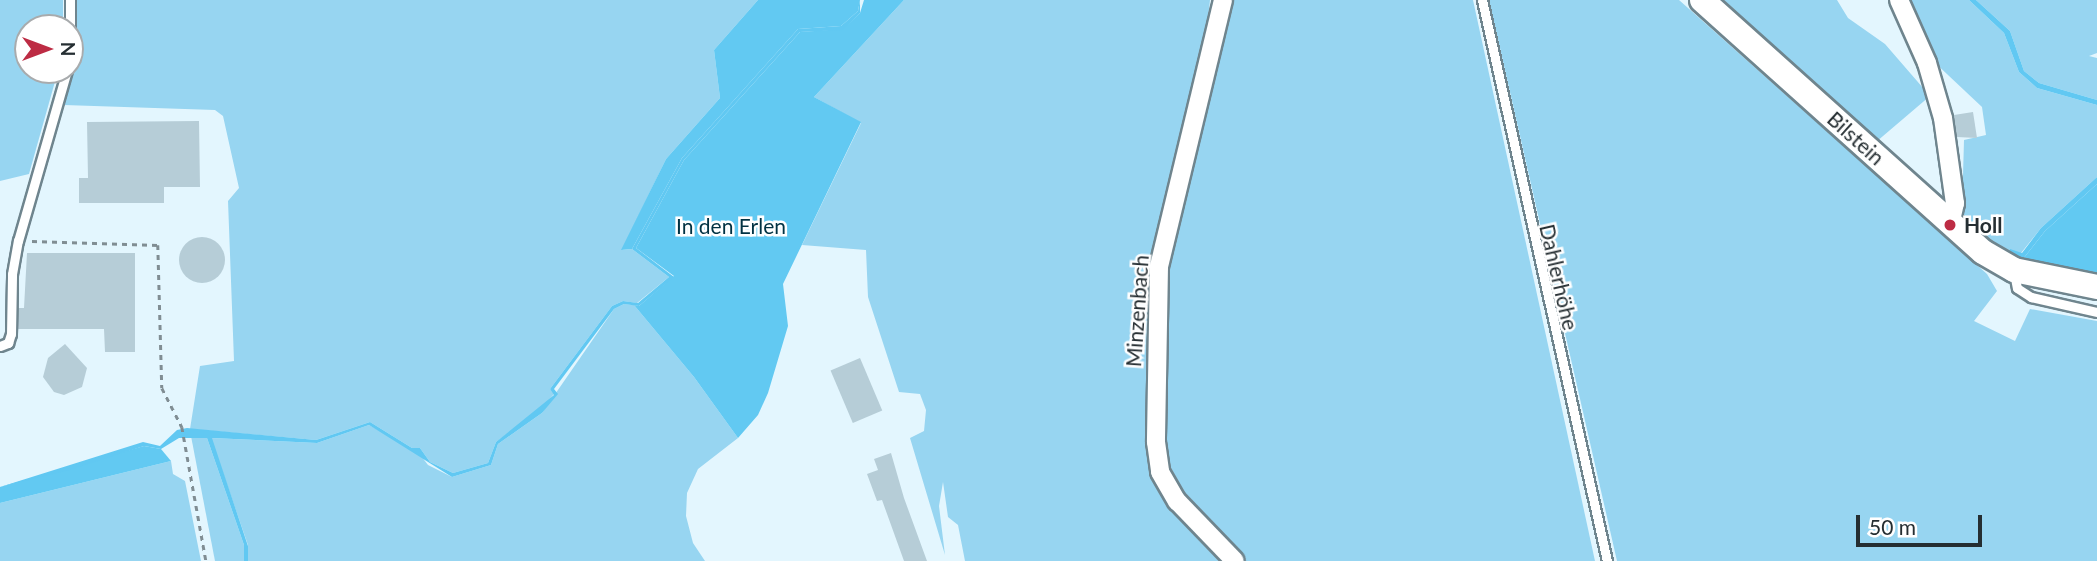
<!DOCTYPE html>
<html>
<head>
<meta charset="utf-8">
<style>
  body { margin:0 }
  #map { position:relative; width:2097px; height:561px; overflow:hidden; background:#e3f6fe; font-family:Lato,sans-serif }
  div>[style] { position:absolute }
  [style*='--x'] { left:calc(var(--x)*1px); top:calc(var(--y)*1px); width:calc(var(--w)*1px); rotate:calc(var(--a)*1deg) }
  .green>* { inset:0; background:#97d5f1 }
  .forest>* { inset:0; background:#62c9f2 }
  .water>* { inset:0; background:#61c8f2 }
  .building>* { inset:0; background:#b6cdd7; transform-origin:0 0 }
  .round { border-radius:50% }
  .path>* { height:2.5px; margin-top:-1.25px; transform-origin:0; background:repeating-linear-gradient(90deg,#808d93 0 5px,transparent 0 10px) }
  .roads { filter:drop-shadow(2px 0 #6f858e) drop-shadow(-2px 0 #6f858e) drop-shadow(0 2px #6f858e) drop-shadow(0 -2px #6f858e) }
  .lane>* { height:9px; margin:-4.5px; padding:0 4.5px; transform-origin:4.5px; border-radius:4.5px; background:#fff }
  .street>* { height:18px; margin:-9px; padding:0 9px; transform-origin:9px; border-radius:9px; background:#fff }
  .secondary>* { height:24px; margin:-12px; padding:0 12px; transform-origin:12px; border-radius:12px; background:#fff }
  .dots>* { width:19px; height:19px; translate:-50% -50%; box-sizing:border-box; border:4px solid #fff; border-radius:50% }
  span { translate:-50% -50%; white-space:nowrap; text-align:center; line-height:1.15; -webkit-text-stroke:5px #fff; paint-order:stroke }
  .street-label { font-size:21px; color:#252e32 }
  .poi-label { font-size:21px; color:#252e32; font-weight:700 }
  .left { translate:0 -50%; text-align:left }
  .park-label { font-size:21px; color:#013243 }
  .north { position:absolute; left:14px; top:14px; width:70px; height:70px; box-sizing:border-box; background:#fff; border:2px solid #a8abad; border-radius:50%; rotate:90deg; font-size:19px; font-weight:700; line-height:28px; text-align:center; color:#252e32 }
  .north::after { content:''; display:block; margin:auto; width:24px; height:32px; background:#bd2c44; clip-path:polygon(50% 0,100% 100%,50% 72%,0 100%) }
  .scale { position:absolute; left:1856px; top:515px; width:126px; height:32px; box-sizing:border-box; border:4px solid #252e32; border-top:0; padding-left:9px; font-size:21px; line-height:24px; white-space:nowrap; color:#252e32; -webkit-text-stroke:5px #fff; paint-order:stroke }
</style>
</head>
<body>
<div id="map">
  <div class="green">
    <div style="clip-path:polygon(0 0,63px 0,63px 28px,28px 28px,28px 70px,58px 70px,56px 78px,29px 174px,0 181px)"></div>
    <div style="clip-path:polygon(76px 0,758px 0,714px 50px,720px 98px,666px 159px,622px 250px,632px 249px,669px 277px,637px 303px,623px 301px,612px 306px,550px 389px,554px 394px,540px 410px,496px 442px,488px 463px,453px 473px,430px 462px,420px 448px,412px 448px,370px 422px,316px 440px,190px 429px,200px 366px,234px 361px,228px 201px,239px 188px,223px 116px,215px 110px,64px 105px,75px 68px)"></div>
    <div style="clip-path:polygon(904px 0,1210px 0,1205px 47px,1152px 262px,1149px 415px,1152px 477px,1168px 502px,1222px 561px,965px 561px,958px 525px,948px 517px,943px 482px,939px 506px,945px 555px,910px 438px,924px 431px,926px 410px,920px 394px,899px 392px,868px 297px,866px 250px,802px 245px,861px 123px,814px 97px)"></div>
    <div style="clip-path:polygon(1229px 0,1473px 0,1595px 561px,1246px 561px,1184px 492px,1167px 461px,1162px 414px,1170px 246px)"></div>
    <div style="clip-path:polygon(1489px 0,1679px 0,1987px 274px,1997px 291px,1974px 321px,2015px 341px,2030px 309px,2097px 321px,2097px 561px,1617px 561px)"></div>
    <div style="clip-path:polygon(1724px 0,1837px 0,1848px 18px,1885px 44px,1930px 96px,1876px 142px)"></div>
    <div style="clip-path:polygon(1905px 0,1969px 0,2004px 33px,2019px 72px,2037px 88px,2097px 105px,2097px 177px,2041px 228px,2021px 253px,2009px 254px,1970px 230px,1962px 211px,1964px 140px,1986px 135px,1982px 107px,1931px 59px)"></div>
    <div style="clip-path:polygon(1976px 0,2097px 0,2097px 53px,2089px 56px,2097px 58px,2097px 100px,2039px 83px,2024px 71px,2010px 31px)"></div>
    <div style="clip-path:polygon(624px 304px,634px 305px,694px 377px,738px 438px,698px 469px,687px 493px,686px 516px,693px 543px,705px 561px,248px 561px,248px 545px,211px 438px,317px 443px,369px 425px,418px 452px,428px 465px,452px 477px,491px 465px,498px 444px,542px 413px,614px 309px)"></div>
    <div style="clip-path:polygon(191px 436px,207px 438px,244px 545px,244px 561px,215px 561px)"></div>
    <div style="clip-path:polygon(171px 461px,173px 474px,185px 481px,201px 561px,0 561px,0 503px)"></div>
  </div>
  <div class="forest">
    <div style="clip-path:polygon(758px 0,860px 0,858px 11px,841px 26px,798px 29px,682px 158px,632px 249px,621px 250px,666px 159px,720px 98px,714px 50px)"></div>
    <div style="clip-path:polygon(864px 0,904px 0,814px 97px,861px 122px,783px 284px,788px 326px,768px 393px,758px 415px,738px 438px,694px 377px,634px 305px,639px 306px,674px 276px,636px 248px,684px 160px,800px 32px,843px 29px,860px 13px)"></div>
    <div style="clip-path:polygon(2097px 184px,2097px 275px,2023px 259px,2045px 231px)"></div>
    <div style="clip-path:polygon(144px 446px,161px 449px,171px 461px,0 503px,0 487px)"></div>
  </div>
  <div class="water">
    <div style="clip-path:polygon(860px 0,860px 13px,843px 30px,800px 32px,684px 160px,636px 248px,674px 277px,639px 306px,624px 304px,614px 309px,554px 389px,558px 394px,542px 413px,498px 444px,491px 465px,452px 477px,369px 425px,317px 443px,212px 438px,248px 546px,248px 561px,244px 561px,244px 545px,207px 438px,179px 438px,161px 449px,144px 446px,70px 470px,0 487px,143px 442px,160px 446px,177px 430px,187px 428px,316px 440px,370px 422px,412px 448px,420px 448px,430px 462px,453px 473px,488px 463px,496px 442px,554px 395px,550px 389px,612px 306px,623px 301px,638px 303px,669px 277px,632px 249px,682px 158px,798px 29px,841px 26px,858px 11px)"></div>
    <div style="clip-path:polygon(1969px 0,1976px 0,2010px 31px,2024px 71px,2039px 83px,2097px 100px,2097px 105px,2037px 88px,2019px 72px,2004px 33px)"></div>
    <div style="clip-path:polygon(2097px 177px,2097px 184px,2045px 231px,2023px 259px,2009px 254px,2010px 249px,2022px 253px,2041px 228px)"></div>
  </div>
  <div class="building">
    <div style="clip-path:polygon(1973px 112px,1977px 138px,1957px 137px,1954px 115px)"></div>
    <div style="clip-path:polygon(199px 121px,200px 187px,164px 187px,164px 203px,79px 203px,79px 178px,88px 178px,87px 122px)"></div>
    <div class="round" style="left:179px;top:237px;width:46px;height:46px"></div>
    <div style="clip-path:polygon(27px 253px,135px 253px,135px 352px,105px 352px,104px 329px,18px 329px,18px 308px,24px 308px)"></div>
    <div style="clip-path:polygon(65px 344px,87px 368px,82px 387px,64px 395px,54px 392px,43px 377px,48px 358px)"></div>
    <div style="left:860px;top:358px;width:57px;height:32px;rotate:67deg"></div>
    <div style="clip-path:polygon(891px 453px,904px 498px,927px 561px,904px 561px,882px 500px,877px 501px,867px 474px,878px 470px,874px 459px)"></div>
  </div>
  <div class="path">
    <div style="--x:32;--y:241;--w:126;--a:1.8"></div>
    <div style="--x:158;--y:245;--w:143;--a:88.4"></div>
    <div style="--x:162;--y:388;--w:44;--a:62.9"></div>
    <div style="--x:182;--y:427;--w:136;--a:79.8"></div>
  </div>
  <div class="roads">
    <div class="lane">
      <div style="--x:70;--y:0;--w:34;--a:90"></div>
      <div style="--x:1482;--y:0;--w:575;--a:77.44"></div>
      <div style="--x:2014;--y:273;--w:15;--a:79"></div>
      <div style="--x:2017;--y:288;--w:17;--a:33"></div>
      <div style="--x:2031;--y:297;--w:68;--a:12.8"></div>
      <div style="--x:0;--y:346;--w:9;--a:-21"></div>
      <div style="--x:8;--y:343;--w:9;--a:-72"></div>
      <div style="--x:11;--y:334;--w:60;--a:-89"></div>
      <div style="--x:12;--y:274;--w:34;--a:-80"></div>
      <div style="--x:18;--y:241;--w:178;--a:-74"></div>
    </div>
    <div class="street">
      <div style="--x:1223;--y:0;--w:274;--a:103.5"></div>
      <div style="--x:1159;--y:266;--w:176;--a:91"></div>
      <div style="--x:1156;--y:442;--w:30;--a:82"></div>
      <div style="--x:1160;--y:472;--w:34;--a:60"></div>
      <div style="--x:1177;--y:501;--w:83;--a:46"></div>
      <div style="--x:1899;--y:0;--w:69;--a:66"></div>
      <div style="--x:1927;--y:63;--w:57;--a:73.8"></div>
      <div style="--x:1943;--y:118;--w:86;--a:82"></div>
      <div style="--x:1955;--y:203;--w:23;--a:103"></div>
    </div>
    <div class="secondary">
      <div style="--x:1702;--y:0;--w:377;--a:41.9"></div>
      <div style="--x:1983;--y:252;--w:36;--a:30"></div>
      <div style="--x:2014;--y:270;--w:85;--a:11.6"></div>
    </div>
  </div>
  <div class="dots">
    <div style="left:1950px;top:225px;background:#bd2c44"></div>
  </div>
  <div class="street-label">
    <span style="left:1856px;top:138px;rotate:42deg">Bilstein</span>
    <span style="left:1559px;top:277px;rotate:77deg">Dahlerhöhe</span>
    <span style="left:1137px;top:311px;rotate:-86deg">Minzenbach</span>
  </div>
  <div class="poi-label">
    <span class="left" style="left:1964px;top:225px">Holl</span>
  </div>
  <div class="park-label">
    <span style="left:731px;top:226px">In den Erlen</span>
  </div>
  <div class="north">N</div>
  <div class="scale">50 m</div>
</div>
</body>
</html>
